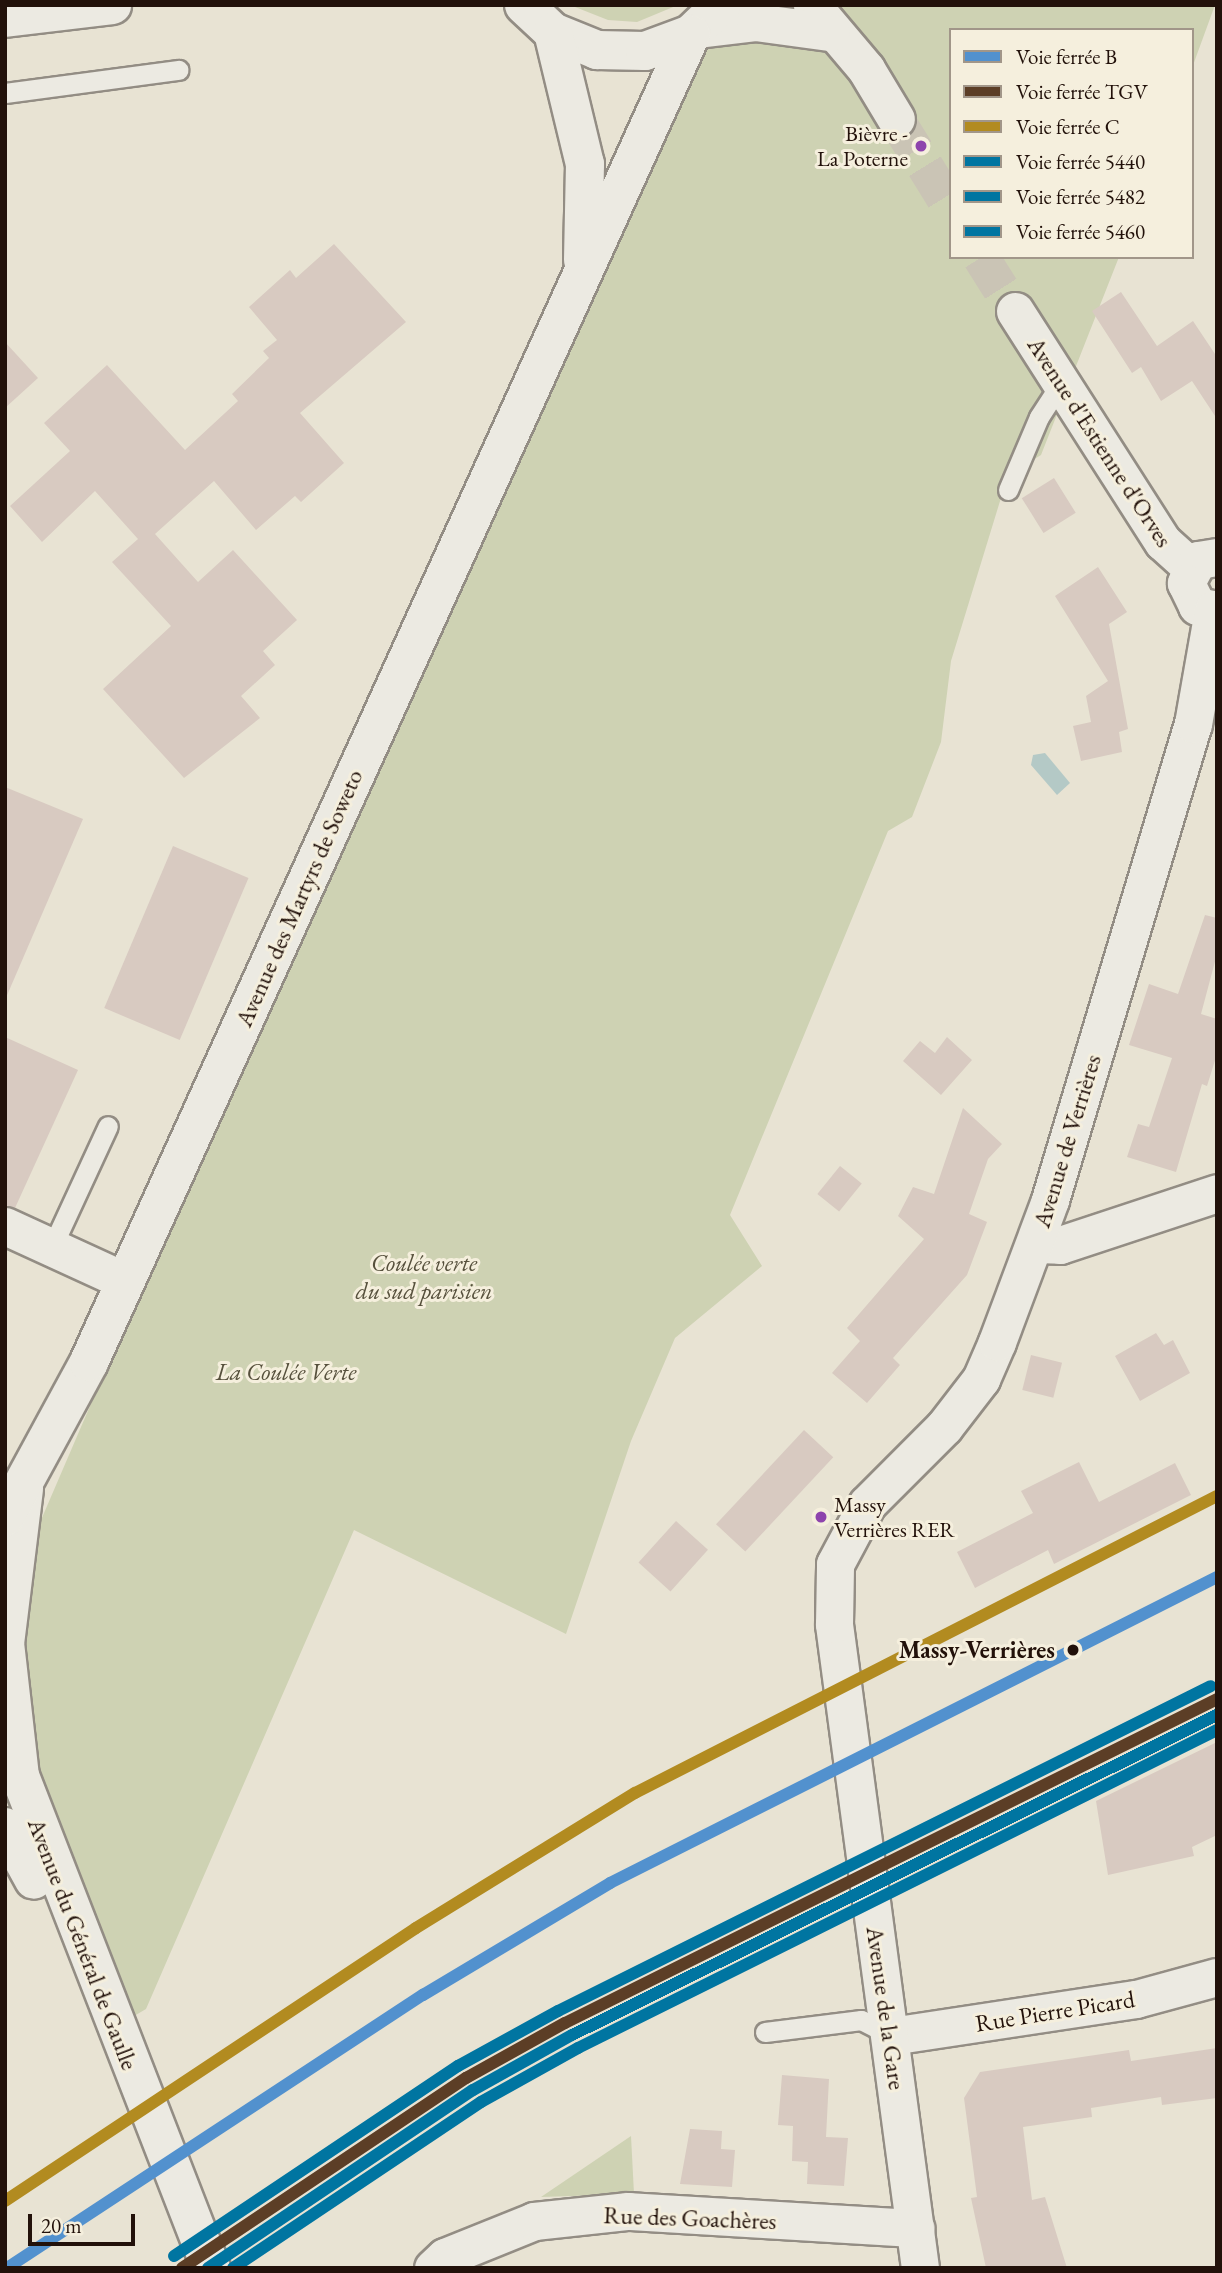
<!DOCTYPE html>
<html>
<head>
<meta charset="utf-8">
<style>
  body { margin:0 }
  #map { position:relative; width:1222px; height:2273px; overflow:hidden; background:#e8e3d3; font-family:"EB Garamond",serif }
  div>[style] { position:absolute }
  [style*='--x'] { left:calc(var(--x)*1px); top:calc(var(--y)*1px); width:calc(var(--w)*1px); rotate:calc(var(--a)*1deg) }
  .green>* { inset:0; background:#ced2b3 }
  .water>* { inset:0; background:#b4c9c6 }
  .building>* { inset:0; background:#d8cac1; transform-origin:0 0 }
  .street-tunnel>* { height:37px; margin-top:-18.5px; transform-origin:0; background:repeating-linear-gradient(90deg,#cac4b5 0 37px,transparent 0 55px) }
  .roads { filter:drop-shadow(2px 0 #938d84) drop-shadow(-2px 0 #938d84) drop-shadow(0 2px #938d84) drop-shadow(0 -2px #938d84) }
  .lane>* { height:19px; margin:-9.5px; padding:0 9.5px; transform-origin:9.5px; border-radius:9.5px; background:#eceae2 }
  .street>* { height:37px; margin:-18.5px; padding:0 18.5px; transform-origin:18.5px; border-radius:18.5px; background:#eceae2 }
  .secondary>* { height:38px; margin:-19px; padding:0 19px; transform-origin:19px; border-radius:19px; background:#eceae2 }
  .rail-1>* { height:12px; margin:-6px; padding:0 6px; transform-origin:6px; border-radius:6px; background:#5291ce }
  .rail-2>* { height:12px; margin:-6px; padding:0 6px; transform-origin:6px; border-radius:6px; background:#5c3e26 }
  .rail-3>* { height:12px; margin:-6px; padding:0 6px; transform-origin:6px; border-radius:6px; background:#b28b20 }
  .rail-4>* { height:12px; margin:-6px; padding:0 6px; transform-origin:6px; border-radius:6px; background:#0075a1 }
  .rail-5>* { height:12px; margin:-6px; padding:0 6px; transform-origin:6px; border-radius:6px; background:#0075a1 }
  .rail-6>* { height:12px; margin:-6px; padding:0 6px; transform-origin:6px; border-radius:6px; background:#0075a1 }
  .dots>* { width:19px; height:19px; translate:-50% -50%; box-sizing:border-box; border:4px solid #f5efdd; border-radius:50% }
  span { translate:-50% -50%; white-space:nowrap; text-align:center; line-height:1.15; -webkit-text-stroke:6px #f5efdd; paint-order:stroke }
  .bus-label { font-size:22px; color:#22110a }
  .right { translate:-100% -50%; text-align:right }
  .left { translate:0 -50%; text-align:left }
  .street-label { font-size:24px; color:#22110a }
  .park-label { font-size:24px; color:#56503c; font-style:italic }
  .stop-label { font-size:24px; color:#22110a; font-weight:700 }
  .frame { position:absolute; inset:0; border:7px solid #22110a; pointer-events:none }
  .legend { position:absolute; left:949px; top:28px; width:245px; height:231px; box-sizing:border-box; background:#f5efdd; border:2px solid #a19689; margin:0; padding:9px 12px; list-style:none; font-size:21px; color:#22110a }
  .legend li { display:flex; align-items:center; gap:14px; height:35px }
  .legend b { width:35px; border:2px solid #a19689 }
  .scale { position:absolute; left:28px; top:2214px; width:107px; height:32px; box-sizing:border-box; border:4px solid #22110a; border-top:0; padding-left:9px; font-size:21px; line-height:24px; white-space:nowrap; color:#22110a; -webkit-text-stroke:5px #f5efdd; paint-order:stroke }
</style>
</head>
<body>
<div id="map">
  <div class="green">
    <div style="clip-path:polygon(570px 5px,678px 5px,637px 22px,608px 20px)"></div>
    <div style="clip-path:polygon(721px 5px,1215px 5px,1192px 68px,1192px 30px,951px 30px,951px 257px,1119px 257px,1041px 455px,1008px 475px,951px 661px,941px 742px,912px 817px,888px 831px,730px 1215px,762px 1266px,675px 1338px,631px 1441px,566px 1634px,354px 1530px,146px 2009px,129px 2019px,36px 1788px,20px 1634px,32px 1541px,176px 1206px)"></div>
    <div style="clip-path:polygon(631px 2136px,634px 2194px,541px 2197px)"></div>
  </div>
  <div class="water">
    <div style="clip-path:polygon(1045px 753px,1070px 783px,1057px 795px,1031px 765px,1033px 755px)"></div>
  </div>
  <div class="building">
    <div style="clip-path:polygon(334px 244px,406px 322px,300px 413px,344px 463px,301px 502px,295px 496px,256px 530px,214px 481px,155px 534px,198px 582px,233px 550px,297px 620px,263px 651px,275px 665px,241px 696px,260px 718px,184px 778px,103px 689px,171px 626px,112px 562px,138px 539px,95px 491px,42px 542px,10px 506px,70px 451px,44px 423px,107px 365px,185px 450px,238px 401px,232px 394px,269px 358px,263px 351px,277px 340px,249px 307px,290px 270px,296px 278px)"></div>
    <div style="clip-path:polygon(1121px 292px,1157px 346px,1193px 321px,1217px 357px,1217px 419px,1192px 381px,1161px 401px,1141px 367px,1132px 373px,1092px 311px)"></div>
    <div style="clip-path:polygon(5px 342px,38px 378px,5px 408px)"></div>
    <div style="left:1054px;top:478px;width:41px;height:38px;rotate:58deg"></div>
    <div style="clip-path:polygon(1098px 567px,1127px 612px,1109px 624px,1128px 729px,1119px 732px,1122px 752px,1081px 761px,1073px 726px,1091px 722px,1086px 696px,1108px 681px,1055px 596px)"></div>
    <div style="clip-path:polygon(5px 787px,83px 819px,5px 1000px)"></div>
    <div style="left:173px;top:846px;width:82px;height:176px;rotate:23deg"></div>
    <div style="clip-path:polygon(1205px 915px,1217px 918px,1217px 954px,1201px 1014px,1217px 1019px,1217px 1054px,1207px 1086px,1202px 1084px,1176px 1172px,1127px 1157px,1138px 1124px,1149px 1127px,1172px 1058px,1129px 1045px,1149px 984px,1178px 994px)"></div>
    <div style="clip-path:polygon(5px 1037px,78px 1070px,15px 1208px,5px 1205px)"></div>
    <div style="clip-path:polygon(947px 1037px,972px 1060px,941px 1095px,903px 1061px,920px 1041px,935px 1053px)"></div>
    <div style="clip-path:polygon(963px 1108px,1002px 1144px,988px 1159px,969px 1214px,987px 1222px,967px 1275px,893px 1358px,900px 1365px,867px 1403px,832px 1373px,860px 1341px,847px 1328px,924px 1239px,898px 1216px,913px 1187px,934px 1194px)"></div>
    <div style="left:840px;top:1166px;width:28px;height:36px;rotate:39deg"></div>
    <div style="clip-path:polygon(1156px 1333px,1164px 1345px,1173px 1340px,1190px 1373px,1140px 1401px,1115px 1356px)"></div>
    <div style="left:1031px;top:1355px;width:32px;height:36px;rotate:14deg"></div>
    <div style="left:804px;top:1430px;width:40px;height:129px;rotate:43deg"></div>
    <div style="clip-path:polygon(1079px 1462px,1099px 1502px,1175px 1463px,1191px 1495px,1054px 1564px,1048px 1550px,975px 1588px,957px 1552px,1033px 1513px,1021px 1491px)"></div>
    <div style="left:676px;top:1521px;width:43px;height:56px;rotate:42deg"></div>
    <div style="clip-path:polygon(1217px 1742px,1217px 1835px,1192px 1847px,1194px 1856px,1108px 1875px,1096px 1801px)"></div>
    <div style="clip-path:polygon(1217px 2048px,1217px 2098px,1162px 2105px,1161px 2097px,1091px 2108px,1092px 2117px,1023px 2127px,1032px 2200px,1045px 2197px,1067px 2268px,986px 2268px,971px 2198px,977px 2197px,964px 2098px,980px 2072px,1129px 2050px,1131px 2061px)"></div>
    <div style="clip-path:polygon(782px 2075px,829px 2079px,826px 2137px,848px 2138px,844px 2186px,807px 2184px,808px 2162px,792px 2161px,793px 2126px,778px 2125px)"></div>
    <div style="clip-path:polygon(690px 2129px,722px 2131px,721px 2149px,735px 2150px,732px 2187px,680px 2184px)"></div>
  </div>
  <div class="street-tunnel">
    <div style="--x:896;--y:119;--w:105;--a:58.3"></div>
    <div style="--x:981;--y:257;--w:64;--a:57.8"></div>
  </div>
  <div class="roads">
    <div class="lane">
      <div style="--x:5;--y:93;--w:175;--a:-7.6"></div>
      <div style="--x:1008;--y:490;--w:79;--a:-67"></div>
      <div style="--x:1039;--y:417;--w:40;--a:-57.1"></div>
      <div style="--x:52;--y:1247;--w:133;--a:-65.2"></div>
      <div style="--x:765;--y:2032;--w:97;--a:-7.1"></div>
      <div style="--x:861;--y:2020;--w:33;--a:27"></div>
    </div>
    <div class="street">
      <div style="--x:812;--y:5;--w:84;--a:49.8"></div>
      <div style="--x:866;--y:69;--w:58;--a:59"></div>
      <div style="--x:698;--y:29;--w:57;--a:-7"></div>
      <div style="--x:755;--y:22;--w:76;--a:7.6"></div>
      <div style="--x:1015;--y:311;--w:274;--a:57.4"></div>
      <div style="--x:1163;--y:542;--w:38;--a:42"></div>
      <div style="--x:1217;--y:557;--w:19;--a:171"></div>
      <div style="--x:1198;--y:560;--w:26;--a:118"></div>
      <div style="--x:1186;--y:583;--w:25;--a:64"></div>
      <div style="--x:1197;--y:606;--w:20;--a:11"></div>
      <div style="--x:5;--y:1226;--w:132;--a:24.6"></div>
      <div style="--x:1036;--y:1244;--w:24;--a:2"></div>
      <div style="--x:1060;--y:1245;--w:165;--a:-18.3"></div>
      <div style="--x:891;--y:2036;--w:248;--a:-8.6"></div>
      <div style="--x:1136;--y:1999;--w:84;--a:-15.2"></div>
      <div style="--x:433;--y:2268;--w:16;--a:-43"></div>
      <div style="--x:445;--y:2257;--w:96;--a:-22"></div>
      <div style="--x:534;--y:2221;--w:95;--a:-6.1"></div>
      <div style="--x:628;--y:2211;--w:288;--a:3.4"></div>
      <div style="--x:920;--y:2268;--w:650;--a:-97.61"></div>
      <div style="--x:834;--y:1624;--w:60;--a:-89"></div>
      <div style="--x:835;--y:1564;--w:68;--a:-61.9"></div>
      <div style="--x:867;--y:1504;--w:109;--a:-45"></div>
      <div style="--x:944;--y:1427;--w:61;--a:-52.4"></div>
      <div style="--x:981;--y:1379;--w:40;--a:-66.6"></div>
      <div style="--x:997;--y:1342;--w:152;--a:-69.5"></div>
      <div style="--x:1050;--y:1200;--w:497;--a:-73.3"></div>
      <div style="--x:1193;--y:724;--w:116;--a:-80"></div>
    </div>
    <div class="secondary">
      <div style="--x:524;--y:5;--w:40;--a:43"></div>
      <div style="--x:553;--y:32;--w:48;--a:22.2"></div>
      <div style="--x:597;--y:50;--w:48;--a:1.2"></div>
      <div style="--x:645;--y:51;--w:49;--a:-20.3"></div>
      <div style="--x:691;--y:34;--w:42;--a:-44"></div>
      <div style="--x:5;--y:18;--w:108;--a:-6.9"></div>
      <div style="--x:553;--y:32;--w:136;--a:76.4"></div>
      <div style="--x:585;--y:164;--w:96;--a:91.2"></div>
      <div style="--x:24;--y:1489;--w:155;--a:97"></div>
      <div style="--x:5;--y:1643;--w:134;--a:83.6"></div>
      <div style="--x:20;--y:1776;--w:528;--a:68.78"></div>
      <div style="--x:5;--y:1517;--w:176;--a:-61.5"></div>
      <div style="--x:89;--y:1362;--w:1458;--a:-65.61"></div>
      <div style="--x:5;--y:1827;--w:60;--a:61.3"></div>
    </div>
  </div>
  <div class="rail-1">
    <div style="--x:7;--y:2268;--w:498;--a:-33.3"></div>
    <div style="--x:423;--y:1995;--w:218;--a:-30.9"></div>
    <div style="--x:610;--y:1883;--w:680;--a:-26.75"></div>
  </div>
  <div class="rail-2">
    <div style="--x:182;--y:2268;--w:342;--a:-33.8"></div>
    <div style="--x:466;--y:2078;--w:113;--a:-29.1"></div>
    <div style="--x:565;--y:2023;--w:728;--a:-26.42"></div>
  </div>
  <div class="rail-3">
    <div style="--x:5;--y:2201;--w:493;--a:-33.6"></div>
    <div style="--x:416;--y:1928;--w:257;--a:-31.7"></div>
    <div style="--x:635;--y:1793;--w:653;--a:-27.04"></div>
  </div>
  <div class="rail-4">
    <div style="--x:208;--y:2268;--w:319;--a:-33.9"></div>
    <div style="--x:473;--y:2090;--w:113;--a:-29.1"></div>
    <div style="--x:572;--y:2035;--w:720;--a:-26.39"></div>
  </div>
  <div class="rail-5">
    <div style="--x:174;--y:2256;--w:342;--a:-33.8"></div>
    <div style="--x:458;--y:2066;--w:114;--a:-28.8"></div>
    <div style="--x:558;--y:2011;--w:729;--a:-26.46"></div>
  </div>
  <div class="rail-6">
    <div style="--x:233;--y:2268;--w:298;--a:-33.8"></div>
    <div style="--x:481;--y:2102;--w:111;--a:-29.1"></div>
    <div style="--x:578;--y:2048;--w:714;--a:-26.46"></div>
  </div>
  <div class="dots">
    <div style="left:921px;top:146px;background:#8e44ad"></div>
    <div style="left:821px;top:1517px;background:#8e44ad"></div>
    <div style="left:1073px;top:1650px;background:#22110a"></div>
  </div>
  <div class="bus-label">
    <span class="right" style="left:908px;top:146px">Bièvre -<br>La Poterne</span>
    <span class="left" style="left:834px;top:1517px">Massy<br>Verrières RER</span>
  </div>
  <div class="street-label">
    <span style="left:1100px;top:442px;rotate:57deg">Avenue d'Estienne d'Orves</span>
    <span style="left:299px;top:898px;rotate:-66deg">Avenue des Martyrs de Soweto</span>
    <span style="left:1067px;top:1141px;rotate:-73deg">Avenue de Verrières</span>
    <span style="left:83px;top:1944px;rotate:69deg">Avenue du Général de Gaulle</span>
    <span style="left:886px;top:2008px;rotate:82deg">Avenue de la Gare</span>
    <span style="left:1055px;top:2011px;rotate:-9deg">Rue Pierre Picard</span>
    <span style="left:690px;top:2218px;rotate:2deg">Rue des Goachères</span>
  </div>
  <div class="park-label">
    <span style="left:424px;top:1277px">Coulée verte<br>du sud parisien</span>
    <span style="left:286px;top:1372px">La Coulée Verte</span>
  </div>
  <div class="stop-label">
    <span class="right" style="left:1055px;top:1650px">Massy-Verrières</span>
  </div>
  <div class="frame"></div>
  <ul class="legend">
  <li><b style="height:9px;background:#5291ce"></b>Voie ferrée B</li>
  <li><b style="height:9px;background:#5c3e26"></b>Voie ferrée TGV</li>
  <li><b style="height:9px;background:#b28b20"></b>Voie ferrée C</li>
  <li><b style="height:9px;background:#0075a1"></b>Voie ferrée 5440</li>
  <li><b style="height:9px;background:#0075a1"></b>Voie ferrée 5482</li>
  <li><b style="height:9px;background:#0075a1"></b>Voie ferrée 5460</li>
  </ul>
  <div class="scale">20 m</div>
</div>
</body>
</html>
